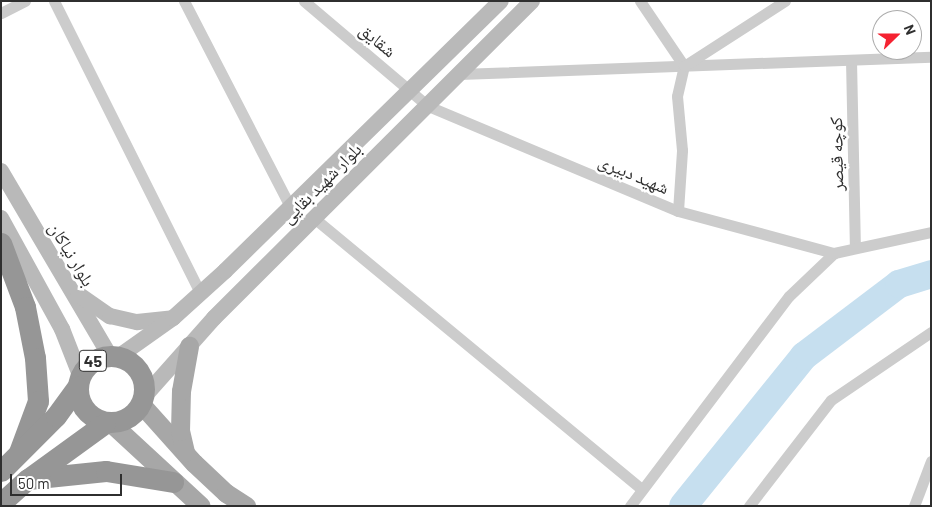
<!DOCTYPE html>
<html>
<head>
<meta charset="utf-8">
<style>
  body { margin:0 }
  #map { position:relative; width:932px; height:507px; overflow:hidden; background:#fff; font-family:Barlow,"Noto Naskh Arabic",sans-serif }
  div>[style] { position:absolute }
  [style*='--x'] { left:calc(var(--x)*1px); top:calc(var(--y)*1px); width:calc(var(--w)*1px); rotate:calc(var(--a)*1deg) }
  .river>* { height:28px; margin:-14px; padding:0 14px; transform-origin:14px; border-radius:14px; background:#c6dfef }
  .street>* { height:11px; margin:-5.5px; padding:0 5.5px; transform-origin:5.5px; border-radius:5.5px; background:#ccc }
  .secondary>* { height:16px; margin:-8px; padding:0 8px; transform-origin:8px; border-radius:8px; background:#b9b9b9 }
  .primary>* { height:19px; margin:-9.5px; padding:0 9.5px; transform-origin:9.5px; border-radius:9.5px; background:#a7a7a7 }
  .highway>* { height:21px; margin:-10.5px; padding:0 10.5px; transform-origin:10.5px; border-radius:10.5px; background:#969696 }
  .highway>.ring { margin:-10.5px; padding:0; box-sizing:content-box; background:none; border:21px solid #969696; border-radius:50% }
  span { translate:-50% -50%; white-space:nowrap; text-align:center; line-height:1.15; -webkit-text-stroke:5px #fff; paint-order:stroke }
  .shield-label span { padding:1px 4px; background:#fff; border:1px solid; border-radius:4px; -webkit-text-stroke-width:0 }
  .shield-label { font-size:16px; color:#2f2f2f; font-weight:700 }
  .street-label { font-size:18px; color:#2f2f2f }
  .frame { position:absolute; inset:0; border:2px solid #2f2f2f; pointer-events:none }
  .north { position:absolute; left:872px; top:10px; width:50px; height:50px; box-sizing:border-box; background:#fff; border:1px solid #acacac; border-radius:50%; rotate:68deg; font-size:14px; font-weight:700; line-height:20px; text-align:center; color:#2f2f2f }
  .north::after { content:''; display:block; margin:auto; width:18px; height:22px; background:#f52231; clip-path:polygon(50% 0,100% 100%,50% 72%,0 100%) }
  .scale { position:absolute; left:10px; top:474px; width:112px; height:22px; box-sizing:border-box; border:2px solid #2f2f2f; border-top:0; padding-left:6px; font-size:15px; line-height:18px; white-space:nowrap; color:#2f2f2f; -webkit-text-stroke:4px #fff; paint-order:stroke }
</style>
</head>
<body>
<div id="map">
  <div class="river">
    <div style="--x:683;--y:506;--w:193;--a:-51.1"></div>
    <div style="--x:804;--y:356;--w:119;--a:-37.2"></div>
    <div style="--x:899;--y:284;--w:34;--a:-17"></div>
  </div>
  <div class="street">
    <div style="--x:54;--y:1;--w:326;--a:63.4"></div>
    <div style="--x:184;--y:1;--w:231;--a:62.7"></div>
    <div style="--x:304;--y:1;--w:162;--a:40.3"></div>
    <div style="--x:428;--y:106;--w:271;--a:22.8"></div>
    <div style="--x:678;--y:211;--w:162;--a:15.1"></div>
    <div style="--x:640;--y:1;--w:78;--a:55.9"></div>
    <div style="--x:1;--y:13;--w:27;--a:-27"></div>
    <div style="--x:851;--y:60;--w:186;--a:88.8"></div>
    <div style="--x:459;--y:74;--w:472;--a:-2.1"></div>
    <div style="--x:678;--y:211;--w:61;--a:-86.2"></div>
    <div style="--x:682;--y:150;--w:54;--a:-95.3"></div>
    <div style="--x:677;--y:96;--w:31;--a:-77"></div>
    <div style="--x:684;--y:66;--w:120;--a:-32.8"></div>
    <div style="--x:314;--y:218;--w:425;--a:39.6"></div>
    <div style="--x:630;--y:506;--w:263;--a:-52.9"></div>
    <div style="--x:789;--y:296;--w:62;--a:-43.7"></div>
    <div style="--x:834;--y:253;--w:99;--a:-12.2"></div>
    <div style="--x:749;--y:506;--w:134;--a:-52.3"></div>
    <div style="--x:831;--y:400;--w:121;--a:-34.2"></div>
    <div style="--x:914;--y:506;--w:48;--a:-69.3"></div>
  </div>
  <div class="secondary">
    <div style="--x:1;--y:171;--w:215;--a:59.5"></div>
    <div style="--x:1;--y:218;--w:127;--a:61.2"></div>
    <div style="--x:62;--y:329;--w:49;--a:68.6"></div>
    <div style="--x:78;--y:294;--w:39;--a:35"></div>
    <div style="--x:110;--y:316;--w:28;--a:13"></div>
    <div style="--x:137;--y:322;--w:36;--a:-6"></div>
    <div style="--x:118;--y:357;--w:67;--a:-35.3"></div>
    <div style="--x:173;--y:318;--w:70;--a:-42.1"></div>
    <div style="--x:225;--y:271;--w:386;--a:-44.4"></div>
    <div style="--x:143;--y:398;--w:107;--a:-48.4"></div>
    <div style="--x:214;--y:318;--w:449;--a:-44.9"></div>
  </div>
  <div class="primary">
    <div style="--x:141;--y:404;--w:79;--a:48.1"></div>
    <div style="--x:194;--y:463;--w:44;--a:43.2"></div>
    <div style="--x:226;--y:493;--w:24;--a:33"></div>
    <div style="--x:111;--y:423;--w:122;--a:42.7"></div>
    <div style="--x:185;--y:452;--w:22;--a:-103"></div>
    <div style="--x:180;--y:431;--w:40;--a:-88.6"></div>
    <div style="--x:181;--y:391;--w:46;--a:-79.9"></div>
  </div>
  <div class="highway">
    <div style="--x:1;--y:243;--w:68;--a:69.4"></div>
    <div style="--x:25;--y:307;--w:52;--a:78.9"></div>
    <div style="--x:35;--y:358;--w:43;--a:86"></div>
    <div style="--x:38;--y:401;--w:54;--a:110.4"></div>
    <div class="ring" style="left:78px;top:356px;width:45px;height:45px"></div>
    <div style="--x:1;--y:471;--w:78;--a:-45"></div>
    <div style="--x:56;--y:416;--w:36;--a:-54"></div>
    <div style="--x:28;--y:479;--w:78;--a:-5.9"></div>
    <div style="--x:106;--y:471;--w:68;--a:9.3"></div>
    <div style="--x:1;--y:503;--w:36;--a:-42"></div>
    <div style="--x:28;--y:479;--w:95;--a:-36"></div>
  </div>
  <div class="shield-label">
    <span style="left:93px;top:361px">45</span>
  </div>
  <div class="street-label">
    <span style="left:378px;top:40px;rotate:40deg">شقایق</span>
    <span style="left:836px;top:154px;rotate:-91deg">کوچه قیصر</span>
    <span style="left:634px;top:174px;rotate:23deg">شهید دبیری</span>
    <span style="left:321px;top:183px;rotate:-45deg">بلوار شهید بقایی</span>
    <span style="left:72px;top:254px;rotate:59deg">بلوار نیاکان</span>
  </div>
  <div class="frame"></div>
  <div class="north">N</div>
  <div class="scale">50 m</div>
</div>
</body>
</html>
